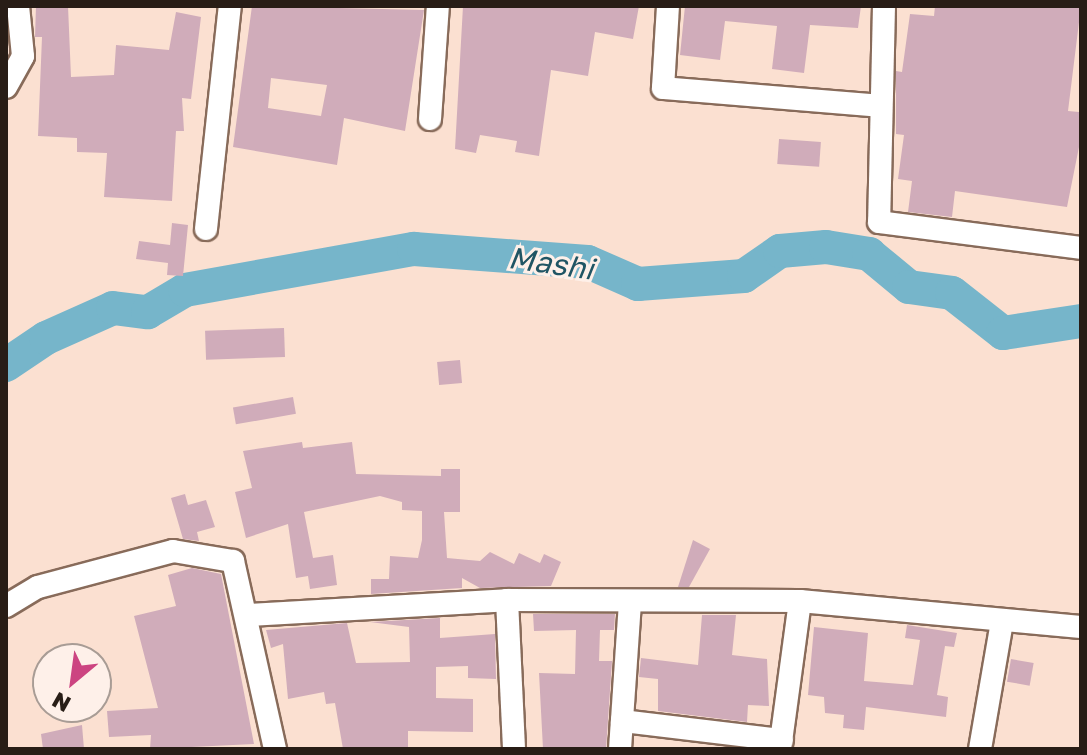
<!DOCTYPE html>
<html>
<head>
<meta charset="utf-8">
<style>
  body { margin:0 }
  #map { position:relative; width:1087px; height:755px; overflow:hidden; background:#fbe0d1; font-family:"Golos Text",sans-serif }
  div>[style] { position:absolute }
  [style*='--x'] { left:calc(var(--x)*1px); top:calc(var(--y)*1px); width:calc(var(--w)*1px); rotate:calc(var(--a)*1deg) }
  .river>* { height:34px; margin:-17px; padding:0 17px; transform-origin:17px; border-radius:17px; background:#76b5ca }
  .building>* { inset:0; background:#d0acba; transform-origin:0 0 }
  .roads { filter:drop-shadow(2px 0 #886b5a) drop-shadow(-2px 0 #886b5a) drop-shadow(0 2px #886b5a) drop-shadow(0 -2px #886b5a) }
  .street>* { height:22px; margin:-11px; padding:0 11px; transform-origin:11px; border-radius:11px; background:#fff }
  span { translate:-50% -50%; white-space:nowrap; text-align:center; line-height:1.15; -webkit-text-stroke:6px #fef0e9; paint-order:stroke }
  .water-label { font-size:30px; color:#205564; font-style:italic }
  .frame { position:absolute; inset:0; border:8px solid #281d16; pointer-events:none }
  .north { position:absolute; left:32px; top:643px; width:80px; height:80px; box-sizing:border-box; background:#fef0e9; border:2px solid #a89c95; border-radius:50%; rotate:209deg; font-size:22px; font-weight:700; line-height:32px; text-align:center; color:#281d16 }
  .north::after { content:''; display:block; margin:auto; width:28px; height:36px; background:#cc4481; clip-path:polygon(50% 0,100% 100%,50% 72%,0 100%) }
</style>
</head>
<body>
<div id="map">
  <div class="river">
    <div style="--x:6;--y:365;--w:48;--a:-34"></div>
    <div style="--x:46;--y:338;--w:73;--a:-24.1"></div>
    <div style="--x:113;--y:308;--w:35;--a:7"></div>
    <div style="--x:148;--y:312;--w:43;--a:-30.7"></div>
    <div style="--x:185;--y:290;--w:233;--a:-10.2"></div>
    <div style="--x:414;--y:249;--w:174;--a:4.3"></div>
    <div style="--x:588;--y:262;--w:55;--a:23.7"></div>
    <div style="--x:638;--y:284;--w:106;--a:-4.3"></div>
    <div style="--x:744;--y:276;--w:44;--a:-34.8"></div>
    <div style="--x:780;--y:251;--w:46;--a:-5"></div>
    <div style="--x:826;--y:247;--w:44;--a:9.2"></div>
    <div style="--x:869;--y:254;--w:52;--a:39.5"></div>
    <div style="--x:909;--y:287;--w:43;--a:7.9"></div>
    <div style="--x:952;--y:293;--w:65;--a:38.1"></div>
    <div style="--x:1003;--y:333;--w:79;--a:-8.7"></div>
  </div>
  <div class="building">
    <div style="clip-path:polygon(36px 6px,68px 6px,71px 77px,114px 75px,116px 45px,169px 50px,176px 12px,201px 17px,191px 99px,182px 98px,184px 131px,176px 131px,172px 201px,104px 197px,107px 153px,77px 152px,77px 138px,38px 136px,42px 37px,35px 37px)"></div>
    <div style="clip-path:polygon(evenodd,252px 6px,424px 10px,405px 131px,344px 118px,337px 165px,233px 147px,252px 6px,271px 78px,327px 85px,321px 116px,268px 108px,271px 78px)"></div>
    <div style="clip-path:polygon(463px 6px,639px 6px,633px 39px,595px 32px,588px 76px,551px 70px,539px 156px,515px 152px,517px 141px,480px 135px,476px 153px,455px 149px)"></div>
    <div style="clip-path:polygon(685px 6px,861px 6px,858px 28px,810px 25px,804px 73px,772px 69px,777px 26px,725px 21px,720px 60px,680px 55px)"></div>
    <div style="clip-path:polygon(935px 6px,1081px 6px,1068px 111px,1079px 112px,1081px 137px,1067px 207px,955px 191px,952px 217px,908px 212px,912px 181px,898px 179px,904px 135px,896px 134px,896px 71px,902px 72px,910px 14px,934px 16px)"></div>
    <div style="left:779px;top:139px;width:42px;height:25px;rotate:4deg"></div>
    <div style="clip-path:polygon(172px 223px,188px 225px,183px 276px,167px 275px,168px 263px,136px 259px,139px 241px,170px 245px)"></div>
    <div style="left:284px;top:328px;width:29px;height:79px;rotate:88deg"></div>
    <div style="left:460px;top:360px;width:23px;height:23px;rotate:85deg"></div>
    <div style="left:293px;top:397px;width:17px;height:61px;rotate:80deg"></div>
    <div style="clip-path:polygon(302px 442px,303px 448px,352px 442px,356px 474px,441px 476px,441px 469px,460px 469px,460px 512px,444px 512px,447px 558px,480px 561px,490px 552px,514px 564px,519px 553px,540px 563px,544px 554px,561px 562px,551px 586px,480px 588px,462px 578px,462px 588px,371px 594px,371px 579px,389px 579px,390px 556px,418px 558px,422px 540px,422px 511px,402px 510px,402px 502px,380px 496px,304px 512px,313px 558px,333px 555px,337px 585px,310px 589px,308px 576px,296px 578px,288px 524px,246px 538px,235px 492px,252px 488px,243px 451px)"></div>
    <div style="clip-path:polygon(185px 494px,188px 505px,206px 500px,215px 527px,197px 532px,199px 541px,183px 539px,171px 498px)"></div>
    <div style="clip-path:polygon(693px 540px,710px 549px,689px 587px,678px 587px)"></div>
    <div style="clip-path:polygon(192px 568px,221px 574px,254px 744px,150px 749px,151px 735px,109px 737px,107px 711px,158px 708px,134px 616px,176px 606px,168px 575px)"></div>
    <div style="clip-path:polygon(533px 614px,615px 614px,614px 630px,600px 630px,599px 661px,612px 661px,606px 749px,543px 749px,539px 673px,575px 674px,576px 630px,534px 631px)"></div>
    <div style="clip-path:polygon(702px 615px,736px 615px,732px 655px,767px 659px,769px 706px,748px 705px,747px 722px,658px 711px,658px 679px,639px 677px,641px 658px,698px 665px)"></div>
    <div style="clip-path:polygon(440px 618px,440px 638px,495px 634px,496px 679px,468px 678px,468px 666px,436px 667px,436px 698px,473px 699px,473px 732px,408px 731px,408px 749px,343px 749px,335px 703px,326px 704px,324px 692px,288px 699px,283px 644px,271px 648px,266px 630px,347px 623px,356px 663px,410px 662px,409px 627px,370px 622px)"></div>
    <div style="clip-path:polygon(907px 625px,957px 633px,954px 647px,945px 646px,937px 695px,948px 697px,946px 717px,866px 707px,864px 730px,843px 728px,844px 715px,825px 713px,824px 697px,808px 695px,814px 627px,868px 633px,864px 681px,913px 685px,920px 640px,905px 638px)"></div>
    <div style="left:1011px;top:659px;width:23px;height:23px;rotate:10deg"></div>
    <div style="clip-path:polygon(82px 725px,84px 749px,43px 749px,41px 734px)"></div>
  </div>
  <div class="roads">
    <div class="street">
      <div style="--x:668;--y:6;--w:82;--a:93.5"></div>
      <div style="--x:663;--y:88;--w:218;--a:4.7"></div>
      <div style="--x:884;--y:6;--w:216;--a:91.3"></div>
      <div style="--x:879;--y:222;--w:204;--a:7.3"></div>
      <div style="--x:6;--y:87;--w:35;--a:-61"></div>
      <div style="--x:23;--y:56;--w:50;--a:-95.7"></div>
      <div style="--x:430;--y:119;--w:113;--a:-86"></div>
      <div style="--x:206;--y:229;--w:224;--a:-83.9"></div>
      <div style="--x:507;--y:600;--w:149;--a:87.3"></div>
      <div style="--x:6;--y:606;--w:37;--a:-31"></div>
      <div style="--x:38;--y:587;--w:140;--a:-14.9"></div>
      <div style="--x:173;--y:551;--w:61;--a:9.5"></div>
      <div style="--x:233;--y:561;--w:193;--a:77.4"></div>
      <div style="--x:249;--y:615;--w:258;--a:-3.3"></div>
      <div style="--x:507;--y:600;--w:293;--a:0.2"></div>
      <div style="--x:800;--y:601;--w:282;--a:5.3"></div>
      <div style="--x:622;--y:721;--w:161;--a:6.8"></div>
      <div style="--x:620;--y:749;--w:147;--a:-86.1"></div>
      <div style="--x:780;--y:749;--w:149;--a:-82.3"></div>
      <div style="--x:980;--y:749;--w:129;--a:-80.2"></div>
    </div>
  </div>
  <div class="water-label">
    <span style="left:551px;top:263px;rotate:8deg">Mashi</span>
  </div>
  <div class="frame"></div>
  <div class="north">N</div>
</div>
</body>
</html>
